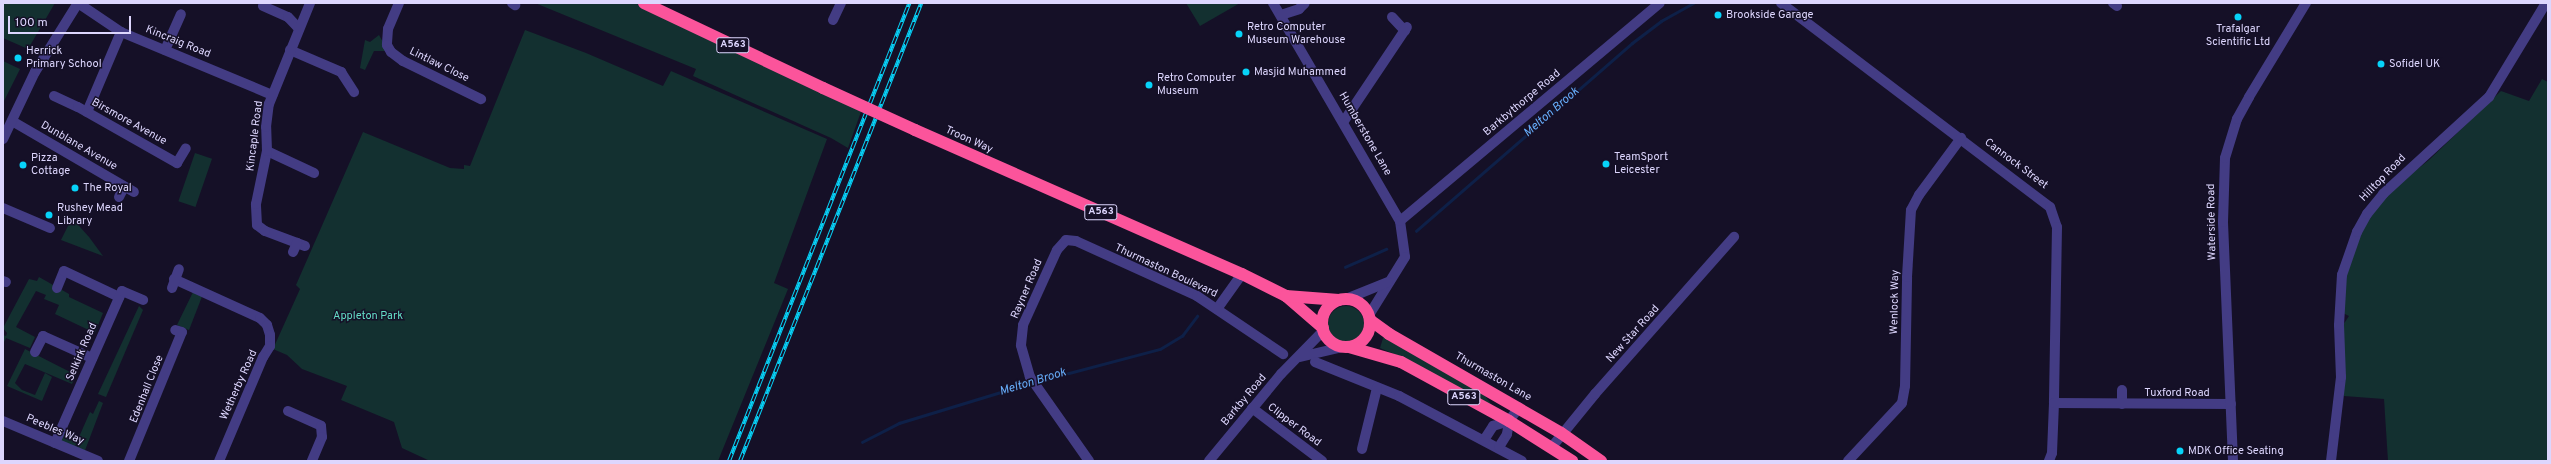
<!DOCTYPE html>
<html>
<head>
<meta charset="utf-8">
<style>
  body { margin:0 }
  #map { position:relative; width:2551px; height:464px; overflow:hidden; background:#151027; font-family:Overpass,sans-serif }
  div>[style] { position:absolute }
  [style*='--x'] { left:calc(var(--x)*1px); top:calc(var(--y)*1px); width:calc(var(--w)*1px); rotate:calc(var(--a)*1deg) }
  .green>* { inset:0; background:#133030; transform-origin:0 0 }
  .round { border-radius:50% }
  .stream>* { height:2.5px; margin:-1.25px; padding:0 1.25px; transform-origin:1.25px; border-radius:1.25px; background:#0e2048 }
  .minor>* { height:10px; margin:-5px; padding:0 5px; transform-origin:5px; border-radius:5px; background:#433c84 }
  .highway>* { height:12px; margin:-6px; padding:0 6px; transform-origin:6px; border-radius:6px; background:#fb549b }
  .highway>.ring { margin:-6px; padding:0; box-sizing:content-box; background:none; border:12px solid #fb549b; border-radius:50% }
  .rail>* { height:4px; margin-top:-2px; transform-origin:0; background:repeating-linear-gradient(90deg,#151027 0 8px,#07d3f9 0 16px); box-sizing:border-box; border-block:1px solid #07d3f9 }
  .highway-bridge>* { height:12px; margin:-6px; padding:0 6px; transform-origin:6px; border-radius:6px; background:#fb549b }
  .dots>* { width:11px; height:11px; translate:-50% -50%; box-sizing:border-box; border:2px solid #151027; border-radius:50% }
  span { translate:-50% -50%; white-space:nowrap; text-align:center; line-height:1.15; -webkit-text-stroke:3px #151027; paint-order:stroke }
  .shield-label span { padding:1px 3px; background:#151027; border:1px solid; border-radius:3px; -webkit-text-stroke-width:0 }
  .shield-label { font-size:10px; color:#ddd6fe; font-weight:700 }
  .poi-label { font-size:11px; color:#ddd6fe }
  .left { translate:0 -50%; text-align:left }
  .street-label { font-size:11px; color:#ddd6fe }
  .park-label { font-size:11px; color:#63ddc6 }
  .water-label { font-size:12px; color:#67aefc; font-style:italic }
  .frame { position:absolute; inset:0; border:4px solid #ddd6fe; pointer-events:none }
  .scale { position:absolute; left:8px; top:16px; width:123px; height:18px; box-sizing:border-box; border:2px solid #ddd6fe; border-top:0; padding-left:5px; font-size:12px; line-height:14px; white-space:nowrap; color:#ddd6fe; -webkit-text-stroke:3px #151027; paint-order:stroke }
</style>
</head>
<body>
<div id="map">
  <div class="green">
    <div style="clip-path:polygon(3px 3px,55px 3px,28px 49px,3px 38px)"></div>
    <div style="clip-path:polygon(535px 3px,638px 3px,862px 109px,848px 148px,831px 138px,693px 76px,696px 69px)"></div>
    <div style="clip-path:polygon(1186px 3px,1240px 3px,1200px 26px)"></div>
    <div style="clip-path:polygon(525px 30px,586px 53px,663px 86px,671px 71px,827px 139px,774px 283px,788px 289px,718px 461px,430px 461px,402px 448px,394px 422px,341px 400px,347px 386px,302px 369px,287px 355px,273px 349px,300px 289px,296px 285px,363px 132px,450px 168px,464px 169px,464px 165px,470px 166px)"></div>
    <div style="clip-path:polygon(379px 35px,388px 51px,374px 51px,365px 70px,360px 68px,365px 40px,370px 42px)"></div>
    <div style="clip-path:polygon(3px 61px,20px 69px,3px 103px)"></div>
    <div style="clip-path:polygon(2542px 79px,2548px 82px,2548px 461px,2388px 461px,2384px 399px,2344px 396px,2339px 331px,2349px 316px,2339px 311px,2344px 267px,2375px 203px,2429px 160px,2501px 91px,2529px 101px)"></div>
    <div style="left:195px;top:153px;width:18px;height:51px;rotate:19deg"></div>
    <div style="clip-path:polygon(72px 218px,89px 237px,103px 256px,61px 240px)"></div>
    <div style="clip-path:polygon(39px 277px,69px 294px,69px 297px,103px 313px,95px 333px,55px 314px,59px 305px,44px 299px,46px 295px,36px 291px,16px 327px,35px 337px,30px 348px,6px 338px,3px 344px,3px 335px,6px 336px,7px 333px,3px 328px,29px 279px,37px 281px)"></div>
    <div style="clip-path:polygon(194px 290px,203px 294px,189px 330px,177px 325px)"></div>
    <div style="clip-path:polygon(139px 306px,143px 310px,106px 397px,98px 394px)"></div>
    <div class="round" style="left:1328px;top:306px;width:36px;height:36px"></div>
    <div style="clip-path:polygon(1384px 335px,1485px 396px,1495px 409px,1411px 361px,1380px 348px)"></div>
    <div style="clip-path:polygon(25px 349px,76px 375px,72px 384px,25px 364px,15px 383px,22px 390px,35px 395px,45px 373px,52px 377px,42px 401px,7px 386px)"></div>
    <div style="clip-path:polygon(99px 401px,103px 403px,84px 453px,59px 442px,63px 432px,79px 437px,90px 412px,93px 414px)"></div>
  </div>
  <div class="stream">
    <div style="--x:1416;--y:231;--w:286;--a:-41"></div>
    <div style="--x:1632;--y:43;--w:36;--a:-37"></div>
    <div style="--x:1661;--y:21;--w:38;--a:-29"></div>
    <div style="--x:1345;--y:267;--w:45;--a:-23.7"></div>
    <div style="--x:1035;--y:382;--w:129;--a:-14.8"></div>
    <div style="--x:1160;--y:349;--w:26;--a:-31"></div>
    <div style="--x:1182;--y:336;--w:25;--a:-53"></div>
    <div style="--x:862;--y:442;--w:42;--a:-27.2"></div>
    <div style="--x:899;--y:423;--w:138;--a:-16.9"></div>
  </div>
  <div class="minor">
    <div style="--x:78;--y:3;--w:52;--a:34"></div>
    <div style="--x:121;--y:32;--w:164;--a:22.6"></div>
    <div style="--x:399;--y:3;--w:28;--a:113"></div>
    <div style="--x:388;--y:29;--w:16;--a:94"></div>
    <div style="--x:387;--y:45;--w:8;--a:60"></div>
    <div style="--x:391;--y:52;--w:15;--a:37"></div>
    <div style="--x:403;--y:61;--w:87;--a:26"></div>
    <div style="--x:512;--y:3;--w:4;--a:34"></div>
    <div style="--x:1273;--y:3;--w:252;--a:59.8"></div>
    <div style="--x:1400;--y:221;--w:36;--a:82"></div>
    <div style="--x:1405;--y:257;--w:68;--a:121.8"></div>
    <div style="--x:1781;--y:3;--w:338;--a:37.2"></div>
    <div style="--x:2050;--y:207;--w:21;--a:71"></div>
    <div style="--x:2057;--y:227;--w:176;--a:91"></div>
    <div style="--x:2054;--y:403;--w:50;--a:92.3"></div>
    <div style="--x:2052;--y:453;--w:9;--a:111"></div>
    <div style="--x:2113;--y:3;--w:5;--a:37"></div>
    <div style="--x:263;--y:6;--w:27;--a:24"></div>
    <div style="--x:288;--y:17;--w:16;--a:47"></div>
    <div style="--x:1281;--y:15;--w:19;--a:-18"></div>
    <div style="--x:1299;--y:9;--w:8;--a:-45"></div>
    <div style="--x:1392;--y:17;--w:19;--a:47"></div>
    <div style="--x:833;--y:20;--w:19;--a:-65"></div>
    <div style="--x:165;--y:50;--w:39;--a:-66"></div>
    <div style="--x:290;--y:50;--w:56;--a:23.3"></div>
    <div style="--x:341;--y:72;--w:24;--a:57"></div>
    <div style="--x:54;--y:96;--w:26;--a:25"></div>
    <div style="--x:78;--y:107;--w:114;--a:29.5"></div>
    <div style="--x:177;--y:163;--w:17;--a:-59"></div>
    <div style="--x:87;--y:112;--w:87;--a:-67"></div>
    <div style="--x:12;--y:121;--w:141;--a:30.2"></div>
    <div style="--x:1344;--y:121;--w:113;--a:-56.2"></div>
    <div style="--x:3;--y:139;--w:74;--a:-64.5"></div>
    <div style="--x:35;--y:72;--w:81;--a:-58.1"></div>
    <div style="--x:267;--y:151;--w:52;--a:25.1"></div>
    <div style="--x:119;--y:197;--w:11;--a:-63"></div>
    <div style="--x:3;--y:208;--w:51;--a:23.1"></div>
    <div style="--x:1400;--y:221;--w:339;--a:-40"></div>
    <div style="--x:305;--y:246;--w:43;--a:-159.4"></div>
    <div style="--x:265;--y:231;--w:10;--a:-143"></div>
    <div style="--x:257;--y:225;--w:21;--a:-93"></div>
    <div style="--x:256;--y:204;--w:54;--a:-78.3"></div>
    <div style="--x:267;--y:151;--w:24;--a:-92"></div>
    <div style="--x:266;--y:127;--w:23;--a:-83"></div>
    <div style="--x:269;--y:104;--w:109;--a:-67.9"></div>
    <div style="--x:293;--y:252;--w:10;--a:-66"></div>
    <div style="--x:174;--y:279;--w:94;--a:24.4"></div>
    <div style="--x:260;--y:318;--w:10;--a:45"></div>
    <div style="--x:267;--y:325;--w:10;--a:73"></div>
    <div style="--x:270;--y:335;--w:11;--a:90"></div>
    <div style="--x:270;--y:346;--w:13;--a:122"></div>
    <div style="--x:263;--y:357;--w:113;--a:112.9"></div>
    <div style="--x:3;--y:281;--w:3;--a:18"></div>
    <div style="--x:57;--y:288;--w:18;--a:-68"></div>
    <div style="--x:64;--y:271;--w:61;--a:25.3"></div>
    <div style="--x:172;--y:288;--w:20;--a:-70"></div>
    <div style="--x:1346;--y:299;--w:45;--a:-22"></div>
    <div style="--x:1217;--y:309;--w:43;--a:-54.5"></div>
    <div style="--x:35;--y:352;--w:18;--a:-63"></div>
    <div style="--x:43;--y:336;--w:54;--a:24.2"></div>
    <div style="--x:1300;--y:357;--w:43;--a:-13.4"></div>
    <div style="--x:1315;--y:362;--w:91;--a:22"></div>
    <div style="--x:1399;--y:396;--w:139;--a:27.9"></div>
    <div style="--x:2122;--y:390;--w:14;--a:90"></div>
    <div style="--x:2054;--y:403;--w:177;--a:0.3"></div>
    <div style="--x:1252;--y:408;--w:88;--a:37.1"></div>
    <div style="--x:288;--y:411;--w:36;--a:24"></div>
    <div style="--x:321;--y:426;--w:11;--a:85"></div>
    <div style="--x:322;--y:437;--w:26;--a:113"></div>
    <div style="--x:3;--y:421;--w:103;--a:22.8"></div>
    <div style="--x:1484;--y:440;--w:17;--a:-57"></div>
    <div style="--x:1493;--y:426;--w:17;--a:-17"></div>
    <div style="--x:55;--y:443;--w:166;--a:-66.2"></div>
    <div style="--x:122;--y:291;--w:23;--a:23"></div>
    <div style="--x:1499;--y:447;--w:15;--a:-58"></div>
    <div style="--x:1507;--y:434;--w:13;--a:-81"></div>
    <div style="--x:1509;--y:421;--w:17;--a:-54"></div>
    <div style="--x:1551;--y:448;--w:70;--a:-50.8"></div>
    <div style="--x:1595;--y:394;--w:210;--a:-48.5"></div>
    <div style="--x:1362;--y:449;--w:63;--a:-76.2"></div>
    <div style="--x:129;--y:461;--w:139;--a:-67.7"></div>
    <div style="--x:182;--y:332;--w:7;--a:-164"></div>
    <div style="--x:1089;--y:461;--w:103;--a:-125.1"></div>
    <div style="--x:1030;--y:377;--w:33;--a:-106"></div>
    <div style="--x:1021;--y:345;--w:20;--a:-84"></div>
    <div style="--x:1023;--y:325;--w:82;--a:-65.6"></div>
    <div style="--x:1057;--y:250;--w:13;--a:-48"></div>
    <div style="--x:1066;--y:240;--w:10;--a:6"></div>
    <div style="--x:1076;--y:241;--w:133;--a:24.4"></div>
    <div style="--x:1197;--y:296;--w:104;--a:34"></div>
    <div style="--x:1209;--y:461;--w:113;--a:-50.4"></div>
    <div style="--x:1281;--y:374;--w:62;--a:-45.7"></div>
    <div style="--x:1848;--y:461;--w:79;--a:-47"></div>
    <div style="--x:1902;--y:403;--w:17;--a:-80"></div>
    <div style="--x:1905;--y:386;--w:109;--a:-88.9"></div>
    <div style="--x:1907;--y:277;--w:67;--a:-86.6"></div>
    <div style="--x:1911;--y:210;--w:17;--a:-62"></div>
    <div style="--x:1919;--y:195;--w:71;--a:-53.6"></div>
    <div style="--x:2233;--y:461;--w:239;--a:-92.4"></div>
    <div style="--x:2223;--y:222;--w:64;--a:-88.2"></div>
    <div style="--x:2225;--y:158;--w:41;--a:-72.9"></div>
    <div style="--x:2237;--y:119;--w:25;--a:-61"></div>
    <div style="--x:2249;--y:97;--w:110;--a:-58.8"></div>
    <div style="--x:2331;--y:461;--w:85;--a:-83.2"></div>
    <div style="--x:2341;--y:377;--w:52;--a:-92.2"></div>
    <div style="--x:2339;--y:325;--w:50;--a:-86.6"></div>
    <div style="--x:2342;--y:275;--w:46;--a:-70.8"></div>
    <div style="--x:2357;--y:232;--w:21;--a:-61"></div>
    <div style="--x:2367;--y:214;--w:26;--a:-51"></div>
    <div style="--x:2383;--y:194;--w:144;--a:-42.5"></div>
    <div style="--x:2489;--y:97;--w:110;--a:-58.8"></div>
  </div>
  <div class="highway">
    <div style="--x:644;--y:3;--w:198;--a:25.4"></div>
    <div style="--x:915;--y:130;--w:357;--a:23.8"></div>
    <div style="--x:1242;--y:274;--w:49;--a:26.6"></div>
    <div style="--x:1286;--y:296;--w:49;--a:40.9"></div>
    <div style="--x:1286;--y:296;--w:53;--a:4.3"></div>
    <div class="ring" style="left:1322px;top:299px;width:36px;height:36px"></div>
    <div style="--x:1370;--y:320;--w:24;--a:36"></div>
    <div style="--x:1389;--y:334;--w:198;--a:29.9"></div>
    <div style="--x:1561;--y:433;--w:49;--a:35"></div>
    <div style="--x:1349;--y:347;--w:54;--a:16.1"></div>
    <div style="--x:1401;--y:362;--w:123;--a:28.6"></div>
    <div style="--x:1509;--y:421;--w:75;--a:32.4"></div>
  </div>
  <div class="rail">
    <div style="--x:729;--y:461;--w:492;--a:-68.5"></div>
    <div style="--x:740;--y:461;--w:492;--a:-68.4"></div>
  </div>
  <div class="highway-bridge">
    <div style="--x:823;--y:88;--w:101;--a:24.5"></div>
  </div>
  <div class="dots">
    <div style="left:1718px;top:15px;background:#07d3f9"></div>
    <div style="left:2238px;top:17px;background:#07d3f9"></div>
    <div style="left:1239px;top:34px;background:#07d3f9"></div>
    <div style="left:18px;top:58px;background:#07d3f9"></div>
    <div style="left:2381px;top:64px;background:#07d3f9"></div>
    <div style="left:1246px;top:72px;background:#07d3f9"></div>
    <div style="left:1149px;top:85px;background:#07d3f9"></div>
    <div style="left:1606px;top:164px;background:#07d3f9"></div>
    <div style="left:23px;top:165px;background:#07d3f9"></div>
    <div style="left:75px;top:188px;background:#07d3f9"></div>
    <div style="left:49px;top:215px;background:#07d3f9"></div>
    <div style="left:2180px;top:451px;background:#07d3f9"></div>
  </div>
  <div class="shield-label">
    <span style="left:733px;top:45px">A563</span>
    <span style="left:1101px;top:212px">A563</span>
    <span style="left:1464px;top:397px">A563</span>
  </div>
  <div class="poi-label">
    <span class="left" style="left:1726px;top:15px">Brookside Garage</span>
    <span class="left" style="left:1247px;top:34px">Retro Computer<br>Museum Warehouse</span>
    <span style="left:2238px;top:36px">Trafalgar<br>Scientific Ltd</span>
    <span class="left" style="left:26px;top:58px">Herrick<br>Primary School</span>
    <span class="left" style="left:2389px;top:64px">Sofidel UK</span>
    <span class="left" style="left:1254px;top:72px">Masjid Muhammed</span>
    <span class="left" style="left:1157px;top:85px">Retro Computer<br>Museum</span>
    <span class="left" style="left:1614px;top:164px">TeamSport<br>Leicester</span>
    <span class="left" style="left:31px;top:165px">Pizza<br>Cottage</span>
    <span class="left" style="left:83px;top:188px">The Royal</span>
    <span class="left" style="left:57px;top:215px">Rushey Mead<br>Library</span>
    <span class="left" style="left:2188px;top:451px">MDK Office Seating</span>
  </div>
  <div class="street-label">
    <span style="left:178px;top:42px;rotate:22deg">Kincraig Road</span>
    <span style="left:439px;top:65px;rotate:26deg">Lintlaw Close</span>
    <span style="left:1522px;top:103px;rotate:-40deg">Barkbythorpe Road</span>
    <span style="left:129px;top:122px;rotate:29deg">Birsmore Avenue</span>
    <span style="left:1365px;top:134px;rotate:60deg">Humberstone Lane</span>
    <span style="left:255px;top:136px;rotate:-83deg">Kincaple Road</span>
    <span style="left:969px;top:140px;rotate:24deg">Troon Way</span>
    <span style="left:79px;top:146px;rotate:30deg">Dunblane Avenue</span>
    <span style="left:2016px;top:164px;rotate:37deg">Cannock Street</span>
    <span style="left:2383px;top:178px;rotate:-46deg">Hilltop Road</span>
    <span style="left:2212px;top:222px;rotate:-91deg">Waterside Road</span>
    <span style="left:1166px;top:271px;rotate:25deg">Thurmaston Boulevard</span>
    <span style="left:1027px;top:289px;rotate:-67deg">Rayner Road</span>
    <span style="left:1895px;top:302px;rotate:-89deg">Wenlock Way</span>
    <span style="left:1633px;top:334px;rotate:-48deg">New Star Road</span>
    <span style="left:82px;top:352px;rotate:-67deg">Selkirk Road</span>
    <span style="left:1493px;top:377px;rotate:30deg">Thurmaston Lane</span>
    <span style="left:239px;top:385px;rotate:-66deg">Wetherby Road</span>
    <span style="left:147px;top:389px;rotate:-68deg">Edenhall Close</span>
    <span style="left:2177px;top:393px">Tuxford Road</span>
    <span style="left:1244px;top:400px;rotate:-50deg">Barkby Road</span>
    <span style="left:1294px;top:425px;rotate:37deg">Clipper Road</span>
    <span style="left:55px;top:430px;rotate:23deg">Peebles Way</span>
  </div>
  <div class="park-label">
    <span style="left:368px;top:316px">Appleton Park</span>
  </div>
  <div class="water-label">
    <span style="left:1552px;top:113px;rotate:-41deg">Melton Brook</span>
    <span style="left:1033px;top:383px;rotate:-17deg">Melton Brook</span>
  </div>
  <div class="frame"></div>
  <div class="scale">100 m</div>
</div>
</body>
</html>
